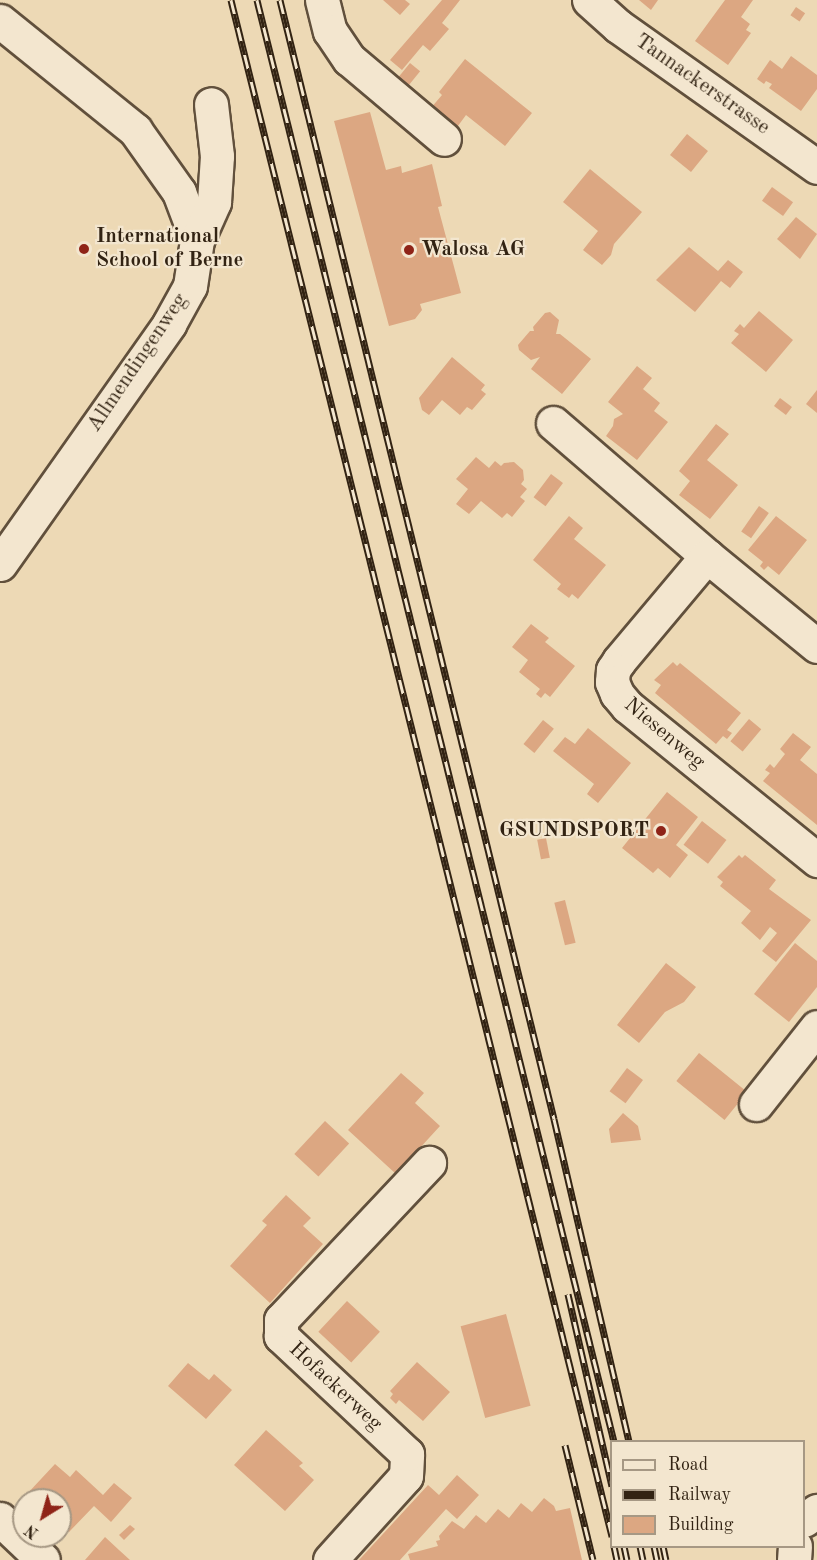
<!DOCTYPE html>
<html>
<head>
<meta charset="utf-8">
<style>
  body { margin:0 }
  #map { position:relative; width:817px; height:1560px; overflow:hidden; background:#edd9b5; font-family:"Old Standard TT",serif }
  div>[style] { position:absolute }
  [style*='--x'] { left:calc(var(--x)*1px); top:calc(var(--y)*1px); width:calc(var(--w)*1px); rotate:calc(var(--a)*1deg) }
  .building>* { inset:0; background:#dca782; transform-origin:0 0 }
  .roads { filter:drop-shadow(2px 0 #61503c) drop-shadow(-2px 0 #61503c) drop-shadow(0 2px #61503c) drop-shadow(0 -2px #61503c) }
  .minor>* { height:33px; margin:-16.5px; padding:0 16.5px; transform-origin:16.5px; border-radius:16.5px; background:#f3e6cf }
  .rail>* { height:7px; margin-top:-3.5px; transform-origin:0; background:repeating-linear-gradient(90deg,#f3e6cf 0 14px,#322313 0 28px); box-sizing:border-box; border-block:2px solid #322313 }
  .dots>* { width:16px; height:16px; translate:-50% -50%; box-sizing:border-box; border:3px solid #f3e6cf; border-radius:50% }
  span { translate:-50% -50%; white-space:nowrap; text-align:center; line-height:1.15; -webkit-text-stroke:4.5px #f3e6cf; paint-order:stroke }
  .street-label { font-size:21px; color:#322313 }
  .poi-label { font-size:21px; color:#322313; font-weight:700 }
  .left { translate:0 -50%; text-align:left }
  .right { translate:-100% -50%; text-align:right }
  .legend { position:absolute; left:610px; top:1440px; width:195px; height:108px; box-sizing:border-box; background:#f3e6cf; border:2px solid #a69884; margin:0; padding:8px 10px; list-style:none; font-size:18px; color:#322313 }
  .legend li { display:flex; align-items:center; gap:12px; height:30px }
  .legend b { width:30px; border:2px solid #a69884 }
  .north { position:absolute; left:12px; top:1488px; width:60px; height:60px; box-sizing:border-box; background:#f3e6cf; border:2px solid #a69884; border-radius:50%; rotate:217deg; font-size:16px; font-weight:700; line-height:24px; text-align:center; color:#322313 }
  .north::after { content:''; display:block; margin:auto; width:21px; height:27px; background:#8f2418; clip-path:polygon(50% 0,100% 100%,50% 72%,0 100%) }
</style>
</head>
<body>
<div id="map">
  <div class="building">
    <div style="clip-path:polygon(383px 0,405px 0,410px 4px,400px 15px)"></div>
    <div style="clip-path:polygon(442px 0,460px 0,442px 23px,449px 29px,430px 51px,423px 45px,402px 70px,390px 60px)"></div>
    <div style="clip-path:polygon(639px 0,658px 0,651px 10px)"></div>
    <div style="clip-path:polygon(725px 0,753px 0,741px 17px,750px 24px,746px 30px,751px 33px,728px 65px,695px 41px)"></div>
    <div style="left:796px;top:7px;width:11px;height:10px;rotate:34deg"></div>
    <div style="clip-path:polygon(791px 56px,817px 75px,817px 89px,801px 111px,769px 88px,772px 84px,766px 81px,764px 84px,757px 79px,770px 60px,782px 69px)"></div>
    <div style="clip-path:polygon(465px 59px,532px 113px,505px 146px,466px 115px,455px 130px,430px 109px,442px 95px,439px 92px)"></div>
    <div style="left:410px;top:63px;width:13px;height:22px;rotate:39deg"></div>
    <div style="clip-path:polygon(370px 112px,386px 170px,401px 166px,402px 173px,432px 164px,442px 206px,438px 207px,461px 293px,420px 304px,422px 310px,415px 319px,389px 326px,334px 121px)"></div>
    <div style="left:687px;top:134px;width:27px;height:27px;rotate:39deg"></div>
    <div style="clip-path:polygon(590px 169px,642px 212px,614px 244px,611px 255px,602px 265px,583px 250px,598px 231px,563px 202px)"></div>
    <div style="left:772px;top:187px;width:26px;height:17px;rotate:36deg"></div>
    <div style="clip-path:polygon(796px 217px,817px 234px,800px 259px,777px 239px)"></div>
    <div style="clip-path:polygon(689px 247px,718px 271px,728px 260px,743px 272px,730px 288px,721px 281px,695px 312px,656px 280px)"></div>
    <div style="clip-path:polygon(759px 311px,793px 340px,766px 372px,731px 343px,739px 334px,734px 331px,740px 324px,744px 328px)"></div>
    <div style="clip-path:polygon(550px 312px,559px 320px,556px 334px,560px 334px,591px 359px,562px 394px,531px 369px,540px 357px,531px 360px,519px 350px,518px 345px,530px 331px,534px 331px,533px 327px,545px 313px)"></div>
    <div style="clip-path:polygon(452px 357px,485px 385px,481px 390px,486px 394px,472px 410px,467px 407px,460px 415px,442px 400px,429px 415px,422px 410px,419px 398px)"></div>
    <div style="clip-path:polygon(637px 366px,652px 378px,643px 389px,660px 403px,654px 411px,668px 422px,637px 460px,606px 436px,613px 426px,614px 419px,623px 414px,608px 402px)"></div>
    <div style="clip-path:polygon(817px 390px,817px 413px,806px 404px)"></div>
    <div style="left:780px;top:398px;width:15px;height:10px;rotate:37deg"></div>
    <div style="clip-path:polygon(716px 424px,729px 434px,707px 460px,738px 485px,710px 519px,679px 495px,690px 481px,679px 471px)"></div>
    <div style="clip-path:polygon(476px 457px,489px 468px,495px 461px,501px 466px,504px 463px,514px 462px,523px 470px,524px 480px,521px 484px,527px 489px,520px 497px,525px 501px,512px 517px,507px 513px,502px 518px,481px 501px,469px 514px,456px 504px,468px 489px,456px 479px)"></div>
    <div style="left:551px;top:474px;width:15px;height:29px;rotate:37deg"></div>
    <div style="left:759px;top:506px;width:12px;height:31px;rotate:35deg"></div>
    <div style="clip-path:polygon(569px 516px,583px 528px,574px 539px,606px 565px,578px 599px,572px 594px,569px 598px,557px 589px,561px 584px,533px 560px)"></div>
    <div style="clip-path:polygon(776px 516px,807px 540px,779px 575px,768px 566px,764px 570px,760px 566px,763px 562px,748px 550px)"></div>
    <div style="clip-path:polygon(531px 624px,549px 638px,545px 642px,575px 666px,550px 697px,545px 693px,541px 698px,536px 694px,540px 689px,519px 672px,528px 660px,512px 647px)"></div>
    <div style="clip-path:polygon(673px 662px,677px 666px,680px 663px,741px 713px,727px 730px,732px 733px,727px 739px,723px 736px,716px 744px,655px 693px,661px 685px,654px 680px)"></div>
    <div style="left:749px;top:719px;width:16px;height:29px;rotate:40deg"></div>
    <div style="left:543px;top:720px;width:14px;height:31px;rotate:39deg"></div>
    <div style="clip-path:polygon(588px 728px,631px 763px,598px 803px,587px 794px,594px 784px,553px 751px,565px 737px,575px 744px)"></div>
    <div style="clip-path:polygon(793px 733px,811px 747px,800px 760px,817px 774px,817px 825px,763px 781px,770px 773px,765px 770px,770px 764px,774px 768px,785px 754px,780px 749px)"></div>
    <div style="clip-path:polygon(667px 792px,698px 817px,676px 845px,688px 855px,670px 878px,658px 868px,653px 873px,622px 848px)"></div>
    <div style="left:702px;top:821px;width:31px;height:30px;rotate:38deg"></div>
    <div style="left:546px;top:838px;width:20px;height:9px;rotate:79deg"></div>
    <div style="clip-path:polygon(739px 855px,742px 858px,745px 855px,776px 880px,769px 889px,811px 920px,776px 962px,762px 951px,777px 933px,770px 927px,760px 940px,741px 923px,751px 911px,720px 886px,723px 882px,717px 877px)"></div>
    <div style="left:565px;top:900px;width:44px;height:11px;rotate:76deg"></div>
    <div style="clip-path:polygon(795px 943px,817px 961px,817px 987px,789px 1022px,754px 994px)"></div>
    <div style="clip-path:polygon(666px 963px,696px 987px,684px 1002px,665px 1012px,639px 1043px,617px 1025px)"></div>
    <div style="left:699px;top:1053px;width:62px;height:36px;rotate:39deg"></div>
    <div style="left:627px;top:1068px;width:20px;height:29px;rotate:37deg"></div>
    <div style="clip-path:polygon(401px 1073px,424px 1093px,415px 1103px,440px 1126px,396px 1174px,348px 1130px)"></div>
    <div style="clip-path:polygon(623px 1113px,638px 1126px,641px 1140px,611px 1143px,609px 1129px)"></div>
    <div style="left:325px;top:1121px;width:33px;height:45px;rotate:43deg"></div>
    <div style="clip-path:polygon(286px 1195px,311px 1218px,303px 1226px,323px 1244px,270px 1303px,230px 1266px,267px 1225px,262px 1221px)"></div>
    <div style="left:347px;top:1301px;width:45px;height:42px;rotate:43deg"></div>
    <div style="left:506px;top:1314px;width:95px;height:47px;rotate:75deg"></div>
    <div style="clip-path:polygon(417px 1362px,450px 1392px,423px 1421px,399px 1400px,396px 1404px,390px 1398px,393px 1394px,390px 1391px)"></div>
    <div style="clip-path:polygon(188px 1363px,209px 1380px,214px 1374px,232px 1390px,206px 1419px,168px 1386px)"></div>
    <div style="clip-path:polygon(266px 1430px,303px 1463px,299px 1466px,314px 1480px,285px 1511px,234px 1465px)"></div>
    <div style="clip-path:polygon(55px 1464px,70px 1477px,76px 1470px,103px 1495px,114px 1483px,132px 1498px,111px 1522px,94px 1506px,69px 1532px,60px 1524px,60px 1500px,34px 1500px,27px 1494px)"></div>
    <div style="clip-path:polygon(457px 1475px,479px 1495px,457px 1519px,446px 1509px,400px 1560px,359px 1560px,428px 1485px,439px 1495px)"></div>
    <div style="clip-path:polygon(544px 1498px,554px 1506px,556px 1511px,570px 1508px,582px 1560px,410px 1560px,408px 1554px,438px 1546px,436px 1541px,440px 1540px,439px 1536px,452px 1521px,464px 1529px,476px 1515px,486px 1523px,498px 1509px,509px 1518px,521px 1503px,532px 1512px)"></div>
    <div style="clip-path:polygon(130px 1525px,135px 1529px,124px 1540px,119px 1535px)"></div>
    <div style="clip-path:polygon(105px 1537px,119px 1550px,130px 1560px,85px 1560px)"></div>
  </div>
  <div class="roads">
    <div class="minor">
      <div style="--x:322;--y:0;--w:32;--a:76"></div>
      <div style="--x:330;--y:31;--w:34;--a:56"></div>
      <div style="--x:349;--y:59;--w:124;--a:40.1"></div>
      <div style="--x:589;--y:0;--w:39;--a:42"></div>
      <div style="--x:618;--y:26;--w:244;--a:35.3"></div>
      <div style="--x:0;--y:21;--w:174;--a:38.9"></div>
      <div style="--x:135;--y:130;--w:76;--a:54.6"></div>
      <div style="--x:179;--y:192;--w:51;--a:69.4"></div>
      <div style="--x:553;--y:423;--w:203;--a:40.8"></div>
      <div style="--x:707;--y:556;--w:142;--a:39.3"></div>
      <div style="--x:707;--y:556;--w:137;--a:130"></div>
      <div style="--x:619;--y:661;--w:11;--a:124"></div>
      <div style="--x:613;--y:670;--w:12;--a:95"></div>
      <div style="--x:612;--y:682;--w:13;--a:67"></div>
      <div style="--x:617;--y:694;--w:16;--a:50"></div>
      <div style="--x:627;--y:706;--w:245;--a:39"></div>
      <div style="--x:0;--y:564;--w:294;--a:-54.8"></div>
      <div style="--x:169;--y:324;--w:43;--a:-61.1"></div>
      <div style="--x:190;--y:286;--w:47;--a:-81.3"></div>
      <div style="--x:197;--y:240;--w:42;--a:-65.9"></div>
      <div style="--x:214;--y:202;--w:46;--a:-86.3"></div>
      <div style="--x:217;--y:156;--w:52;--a:-96.6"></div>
      <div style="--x:756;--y:1104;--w:98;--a:-51.6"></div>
      <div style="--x:0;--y:1519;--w:59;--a:43.6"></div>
      <div style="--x:804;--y:1520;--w:16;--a:-35"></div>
      <div style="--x:330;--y:1560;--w:113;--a:-47.9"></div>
      <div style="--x:406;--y:1476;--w:22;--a:-87"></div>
      <div style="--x:407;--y:1454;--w:173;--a:-136.9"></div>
      <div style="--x:281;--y:1336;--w:16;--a:-90"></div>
      <div style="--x:281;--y:1320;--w:216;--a:-46.7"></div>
      <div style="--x:794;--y:1560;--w:14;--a:-86"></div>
    </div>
  </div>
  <div class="rail">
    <div style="--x:231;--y:0;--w:1583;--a:76.07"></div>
    <div style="--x:257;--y:0;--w:1486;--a:76.09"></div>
    <div style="--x:280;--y:0;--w:1152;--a:76.24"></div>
    <div style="--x:554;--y:1119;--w:332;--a:76.9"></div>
    <div style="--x:568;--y:1294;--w:197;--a:77.1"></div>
    <div style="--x:565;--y:1445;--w:118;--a:76.3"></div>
    <div style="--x:614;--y:1546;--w:14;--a:78"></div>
    <div style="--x:624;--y:1546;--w:14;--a:78"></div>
    <div style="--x:640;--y:1546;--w:14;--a:78"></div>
    <div style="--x:654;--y:1546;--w:14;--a:78"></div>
    <div style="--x:663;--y:1546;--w:14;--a:78"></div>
  </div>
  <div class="dots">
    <div style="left:84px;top:249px;background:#8f2418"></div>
    <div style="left:409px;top:250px;background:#8f2418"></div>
    <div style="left:661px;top:831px;background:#8f2418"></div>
  </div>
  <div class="street-label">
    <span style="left:702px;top:85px;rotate:35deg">Tannackerstrasse</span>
    <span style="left:138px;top:363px;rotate:-56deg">Allmendingenweg</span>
    <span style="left:664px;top:734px;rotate:40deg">Niesenweg</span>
    <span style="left:335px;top:1387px;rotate:43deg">Hofackerweg</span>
  </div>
  <div class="poi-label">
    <span class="left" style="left:96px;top:249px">International<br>School of Berne</span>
    <span class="left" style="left:421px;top:250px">Walosa AG</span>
    <span class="right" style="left:649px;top:831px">GSUNDSPORT</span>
  </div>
  <ul class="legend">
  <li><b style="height:8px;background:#f3e6cf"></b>Road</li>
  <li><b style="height:8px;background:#322313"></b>Railway</li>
  <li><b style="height:16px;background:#dca782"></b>Building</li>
  </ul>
  <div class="north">N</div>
</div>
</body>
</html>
